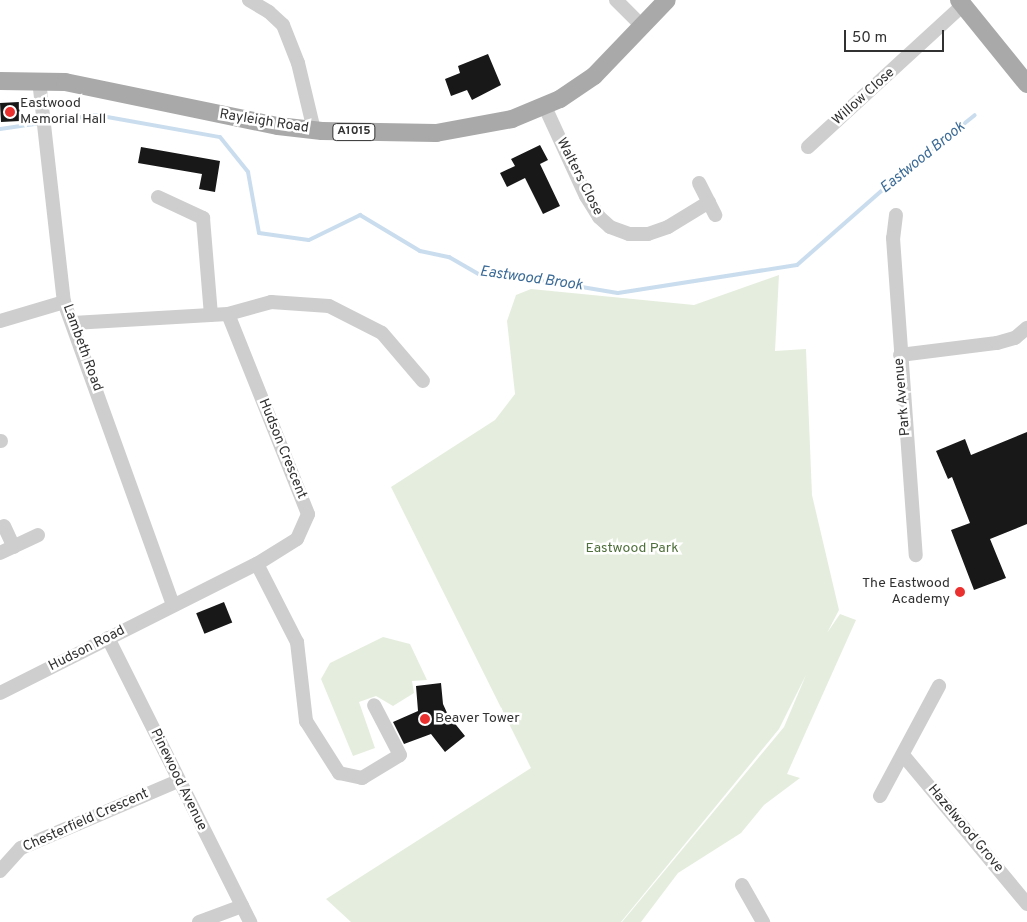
<!DOCTYPE html>
<html>
<head>
<meta charset="utf-8">
<style>
  body { margin:0 }
  #map { position:relative; width:1027px; height:922px; overflow:hidden; background:#fff; font-family:Overpass,sans-serif }
  div>[style] { position:absolute }
  [style*='--x'] { left:calc(var(--x)*1px); top:calc(var(--y)*1px); width:calc(var(--w)*1px); rotate:calc(var(--a)*1deg) }
  .green>* { inset:0; background:#e5eede }
  .stream>* { height:4px; margin:-2px; padding:0 2px; transform-origin:2px; border-radius:2px; background:#caddee }
  .building>* { inset:0; background:#181818; transform-origin:0 0 }
  .minor>* { height:14px; margin:-7px; padding:0 7px; transform-origin:7px; border-radius:7px; background:#cecece }
  .major>* { height:18px; margin:-9px; padding:0 9px; transform-origin:9px; border-radius:9px; background:#a9a9a9 }
  .dots>* { width:14px; height:14px; translate:-50% -50%; box-sizing:border-box; border:2px solid #fff; border-radius:50% }
  span { translate:-50% -50%; white-space:nowrap; text-align:center; line-height:1.15; -webkit-text-stroke:5px #fff; paint-order:stroke }
  .shield-label span { padding:1px 4px; background:#fff; border:1px solid; border-radius:4px; -webkit-text-stroke-width:0 }
  .shield-label { font-size:12px; color:#313131; font-weight:700 }
  .street-label { font-size:14px; color:#313131 }
  .poi-label { font-size:14px; color:#313131 }
  .left { translate:0 -50%; text-align:left }
  .right { translate:-100% -50%; text-align:right }
  .park-label { font-size:14px; color:#4f6f3c }
  .water-label { font-size:15px; color:#3b6b96; font-style:italic }
  .scale { position:absolute; left:844px; top:30px; width:100px; height:22px; box-sizing:border-box; border:2px solid #313131; border-top:0; padding-left:6px; font-size:15px; line-height:18px; white-space:nowrap; color:#313131; -webkit-text-stroke:4px #fff; paint-order:stroke }
</style>
</head>
<body>
<div id="map">
  <div class="green">
    <div style="clip-path:polygon(779px 275px,775px 351px,806px 349px,812px 495px,839px 610px,827px 633px,840px 614px,856px 620px,787px 774px,800px 778px,764px 805px,741px 833px,678px 873px,641px 922px,622px 922px,784px 727px,806px 675px,779px 729px,621px 922px,351px 922px,326px 899px,531px 768px,391px 487px,495px 420px,515px 394px,507px 321px,516px 295px,531px 289px,694px 305px)"></div>
    <div style="clip-path:polygon(383px 637px,410px 644px,427px 680px,412px 681px,414px 693px,393px 706px,376px 696px,359px 702px,375px 748px,353px 756px,321px 679px,330px 663px)"></div>
  </div>
  <div class="stream">
    <div style="--x:0;--y:129;--w:97;--a:-8.3"></div>
    <div style="--x:96;--y:115;--w:126;--a:10.1"></div>
    <div style="--x:220;--y:137;--w:45;--a:51.3"></div>
    <div style="--x:248;--y:172;--w:62;--a:79.8"></div>
    <div style="--x:259;--y:233;--w:50;--a:8"></div>
    <div style="--x:309;--y:240;--w:57;--a:-26.1"></div>
    <div style="--x:360;--y:215;--w:70;--a:31"></div>
    <div style="--x:420;--y:251;--w:30;--a:12"></div>
    <div style="--x:449;--y:257;--w:34;--a:30"></div>
    <div style="--x:479;--y:274;--w:37;--a:3"></div>
    <div style="--x:516;--y:276;--w:103;--a:9.5"></div>
    <div style="--x:618;--y:293;--w:181;--a:-8.9"></div>
    <div style="--x:797;--y:265;--w:130;--a:-41.3"></div>
    <div style="--x:895;--y:179;--w:102;--a:-38.7"></div>
  </div>
  <div class="building">
    <div style="clip-path:polygon(488px 54px,501px 85px,472px 100px,467px 90px,451px 96px,445px 79px,460px 73px,458px 66px)"></div>
    <div style="left:19px;top:102px;width:19px;height:19px;rotate:87deg"></div>
    <div style="clip-path:polygon(540px 145px,548px 160px,540px 164px,560px 206px,543px 214px,525px 178px,507px 187px,500px 173px,515px 166px,511px 159px)"></div>
    <div style="clip-path:polygon(141px 147px,220px 161px,215px 192px,199px 189px,202px 174px,138px 163px)"></div>
    <div style="clip-path:polygon(1027px 432px,1027px 524px,990px 539px,1006px 578px,974px 590px,951px 530px,970px 523px,952px 477px,948px 479px,936px 451px,965px 439px,971px 455px)"></div>
    <div style="left:224px;top:602px;width:22px;height:30px;rotate:68deg"></div>
    <div style="clip-path:polygon(441px 683px,443px 704px,448px 715px,465px 736px,445px 752px,431px 734px,404px 744px,393px 722px,418px 711px,416px 686px)"></div>
  </div>
  <div class="minor">
    <div style="--x:249;--y:0;--w:23;--a:31"></div>
    <div style="--x:269;--y:12;--w:19;--a:43"></div>
    <div style="--x:283;--y:25;--w:41;--a:68.5"></div>
    <div style="--x:298;--y:63;--w:69;--a:76.6"></div>
    <div style="--x:616;--y:0;--w:37;--a:45"></div>
    <div style="--x:39;--y:80;--w:223;--a:83.6"></div>
    <div style="--x:64;--y:302;--w:321;--a:70.2"></div>
    <div style="--x:545;--y:107;--w:98;--a:65.3"></div>
    <div style="--x:586;--y:196;--w:25;--a:58"></div>
    <div style="--x:599;--y:217;--w:15;--a:42"></div>
    <div style="--x:610;--y:227;--w:20;--a:20"></div>
    <div style="--x:629;--y:234;--w:19;--a:0"></div>
    <div style="--x:648;--y:234;--w:21;--a:-19"></div>
    <div style="--x:668;--y:227;--w:48;--a:-31.4"></div>
    <div style="--x:808;--y:147;--w:210;--a:-42.5"></div>
    <div style="--x:699;--y:183;--w:36;--a:63"></div>
    <div style="--x:158;--y:197;--w:50;--a:25"></div>
    <div style="--x:203;--y:218;--w:97;--a:85.3"></div>
    <div style="--x:896;--y:215;--w:23;--a:97"></div>
    <div style="--x:893;--y:238;--w:318;--a:85.9"></div>
    <div style="--x:0;--y:321;--w:67;--a:-16.5"></div>
    <div style="--x:73;--y:323;--w:155;--a:-3.3"></div>
    <div style="--x:228;--y:314;--w:45;--a:-15.6"></div>
    <div style="--x:271;--y:302;--w:58;--a:3.9"></div>
    <div style="--x:329;--y:306;--w:59;--a:27"></div>
    <div style="--x:382;--y:333;--w:63;--a:49.5"></div>
    <div style="--x:900;--y:355;--w:98;--a:-7.1"></div>
    <div style="--x:997;--y:343;--w:19;--a:-16"></div>
    <div style="--x:1015;--y:338;--w:16;--a:-40"></div>
    <div style="--x:0;--y:441;--w:1;--a:0"></div>
    <div style="--x:4;--y:526;--w:23;--a:65"></div>
    <div style="--x:0;--y:553;--w:42;--a:-25.3"></div>
    <div style="--x:257;--y:564;--w:88;--a:62.9"></div>
    <div style="--x:297;--y:642;--w:80;--a:83.5"></div>
    <div style="--x:306;--y:721;--w:62;--a:57.6"></div>
    <div style="--x:339;--y:773;--w:24;--a:12"></div>
    <div style="--x:362;--y:778;--w:44;--a:-31.2"></div>
    <div style="--x:400;--y:755;--w:56;--a:-117.5"></div>
    <div style="--x:108;--y:638;--w:318;--a:63.4"></div>
    <div style="--x:0;--y:693;--w:288;--a:-26.7"></div>
    <div style="--x:257;--y:564;--w:47;--a:-32"></div>
    <div style="--x:297;--y:539;--w:27;--a:-66"></div>
    <div style="--x:308;--y:514;--w:215;--a:-111.8"></div>
    <div style="--x:903;--y:755;--w:194;--a:50.2"></div>
    <div style="--x:880;--y:796;--w:125;--a:-61.8"></div>
    <div style="--x:0;--y:871;--w:31;--a:-48"></div>
    <div style="--x:21;--y:848;--w:171;--a:-23.1"></div>
    <div style="--x:742;--y:885;--w:43;--a:60.4"></div>
    <div style="--x:199;--y:922;--w:46;--a:-20.4"></div>
  </div>
  <div class="major">
    <div style="--x:959;--y:0;--w:108;--a:51"></div>
    <div style="--x:0;--y:81;--w:65;--a:0.9"></div>
    <div style="--x:65;--y:82;--w:217;--a:11.7"></div>
    <div style="--x:278;--y:126;--w:44;--a:6.5"></div>
    <div style="--x:322;--y:131;--w:114;--a:1"></div>
    <div style="--x:436;--y:133;--w:77;--a:-10.4"></div>
    <div style="--x:512;--y:119;--w:52;--a:-22.6"></div>
    <div style="--x:560;--y:99;--w:41;--a:-34.1"></div>
    <div style="--x:594;--y:76;--w:105;--a:-46.2"></div>
  </div>
  <div class="dots">
    <div style="left:10px;top:112px;background:#eb312f"></div>
    <div style="left:960px;top:592px;background:#eb312f"></div>
    <div style="left:425px;top:719px;background:#eb312f"></div>
  </div>
  <div class="shield-label">
    <span style="left:354px;top:132px">A1015</span>
  </div>
  <div class="street-label">
    <span style="left:864px;top:97px;rotate:-42deg">Willow Close</span>
    <span style="left:264px;top:122px;rotate:9deg">Rayleigh Road</span>
    <span style="left:579px;top:177px;rotate:63deg">Walters Close</span>
    <span style="left:82px;top:348px;rotate:70deg">Lambeth Road</span>
    <span style="left:903px;top:397px;rotate:-95deg">Park Avenue</span>
    <span style="left:282px;top:449px;rotate:68deg">Hudson Crescent</span>
    <span style="left:87px;top:649px;rotate:-27deg">Hudson Road</span>
    <span style="left:178px;top:780px;rotate:64deg">Pinewood Avenue</span>
    <span style="left:86px;top:821px;rotate:-24deg">Chesterfield Crescent</span>
    <span style="left:965px;top:829px;rotate:50deg">Hazelwood Grove</span>
  </div>
  <div class="poi-label">
    <span class="left" style="left:20px;top:112px">Eastwood<br>Memorial Hall</span>
    <span class="right" style="left:950px;top:592px">The Eastwood<br>Academy</span>
    <span class="left" style="left:435px;top:719px">Beaver Tower</span>
  </div>
  <div class="park-label">
    <span style="left:632px;top:549px">Eastwood Park</span>
  </div>
  <div class="water-label">
    <span style="left:923px;top:158px;rotate:-39deg">Eastwood Brook</span>
    <span style="left:531px;top:279px;rotate:8deg">Eastwood Brook</span>
  </div>
  <div class="scale">50 m</div>
</div>
</body>
</html>
